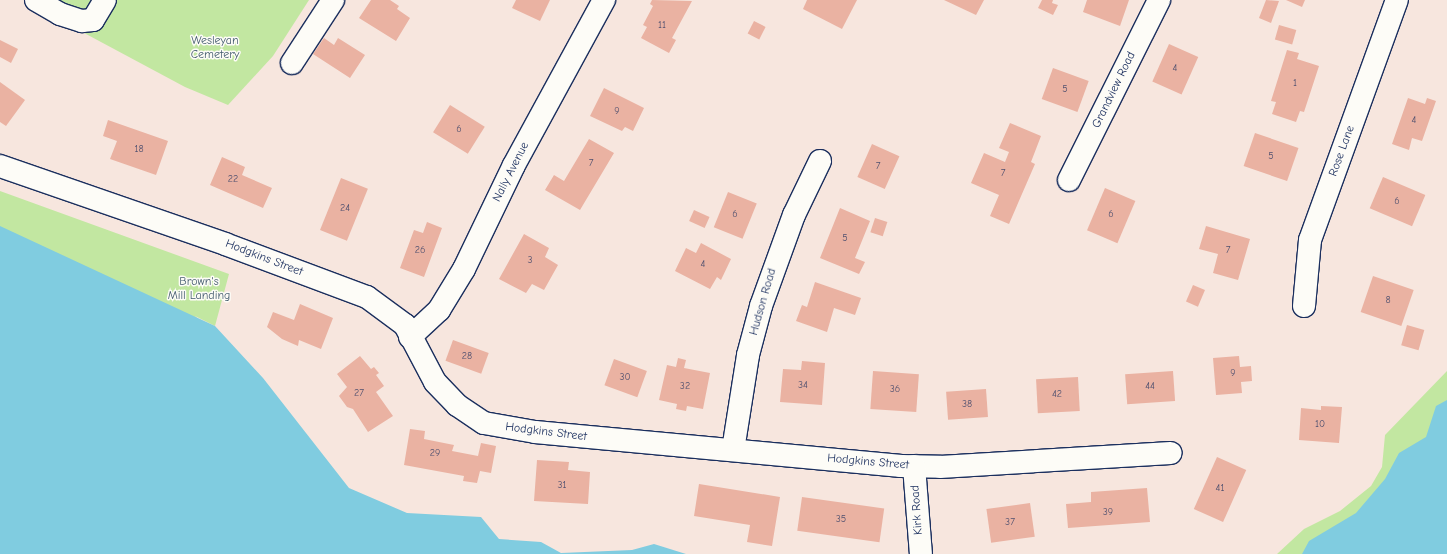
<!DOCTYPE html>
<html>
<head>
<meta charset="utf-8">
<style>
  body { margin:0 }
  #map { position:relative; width:1447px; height:554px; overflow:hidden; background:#f7e6de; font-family:"Comic Neue",sans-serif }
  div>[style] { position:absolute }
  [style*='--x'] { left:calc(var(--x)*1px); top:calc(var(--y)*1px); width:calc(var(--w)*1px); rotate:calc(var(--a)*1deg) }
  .green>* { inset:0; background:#c2e7a1 }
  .water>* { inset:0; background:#80cce0 }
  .building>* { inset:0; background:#eab2a2; transform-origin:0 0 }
  .roads { filter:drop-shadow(1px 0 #1b2f5e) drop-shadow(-1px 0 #1b2f5e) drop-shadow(0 1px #1b2f5e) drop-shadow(0 -1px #1b2f5e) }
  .minor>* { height:22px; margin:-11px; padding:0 11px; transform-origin:11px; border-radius:11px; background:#fdfcf7 }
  span { translate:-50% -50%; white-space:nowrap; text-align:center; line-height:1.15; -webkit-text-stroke:3px #fdfcf7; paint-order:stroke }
  .number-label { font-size:10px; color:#4f506f }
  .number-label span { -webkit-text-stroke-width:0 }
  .park-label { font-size:12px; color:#455d6f }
  .street-label { font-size:12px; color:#1b2f5e }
</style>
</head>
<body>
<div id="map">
  <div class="green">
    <div style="clip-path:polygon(27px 0,309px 0,273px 56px,228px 105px,185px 87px,30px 4px)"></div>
    <div style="clip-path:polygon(0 191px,229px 274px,215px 326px,195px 316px,230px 348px,269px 406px,273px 420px,281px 427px,302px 469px,358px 503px,418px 525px,553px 554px,450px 554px,430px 545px,386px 548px,344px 542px,325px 529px,311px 505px,283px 473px,253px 459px,236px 456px,216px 439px,208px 421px,213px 391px,208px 371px,189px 354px,134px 338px,119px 321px,104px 316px,73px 320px,51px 319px,31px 295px,26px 294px,13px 281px,0 275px)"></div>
    <div style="clip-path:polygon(1447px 371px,1447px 554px,1277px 554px,1304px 529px,1340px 511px,1371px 486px,1382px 467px,1385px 435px)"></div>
  </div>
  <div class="water">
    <div style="clip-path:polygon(0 226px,215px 326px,263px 378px,349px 488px,407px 513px,481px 517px,499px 539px,541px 542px,561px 553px,632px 550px,654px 544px,686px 554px,0 554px)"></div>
    <div style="clip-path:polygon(1447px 400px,1447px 554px,1302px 554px,1309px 541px,1356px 513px,1385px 479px,1399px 453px,1426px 437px,1436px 406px)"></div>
  </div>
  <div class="building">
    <div style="clip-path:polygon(371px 0,390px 0,399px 6px,397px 9px,410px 18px,396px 41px,359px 18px)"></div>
    <div style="clip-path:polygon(516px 0,550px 0,540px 21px,512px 8px)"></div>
    <div style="clip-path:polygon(652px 0,692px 1px,672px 38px,676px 40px,669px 53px,641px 38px,647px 27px,643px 25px,653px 6px,650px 4px)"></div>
    <div style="clip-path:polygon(807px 0,857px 0,842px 29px,803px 9px)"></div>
    <div style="clip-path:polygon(944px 0,984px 0,976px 15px)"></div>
    <div style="clip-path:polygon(1042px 0,1053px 0,1052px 3px,1058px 5px,1053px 15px,1038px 8px)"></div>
    <div style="clip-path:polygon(1087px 0,1129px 0,1120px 26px,1083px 12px)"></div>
    <div style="clip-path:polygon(1266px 0,1279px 1px,1271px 23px,1259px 18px)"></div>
    <div style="clip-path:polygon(1286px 0,1305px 0,1302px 7px)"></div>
    <div style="left:754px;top:21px;width:13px;height:14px;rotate:27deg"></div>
    <div style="left:1279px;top:25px;width:18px;height:15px;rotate:16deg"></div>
    <div style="clip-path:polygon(324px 38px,334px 45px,338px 38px,365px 55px,350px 78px,313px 54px)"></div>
    <div style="clip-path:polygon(0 40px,18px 49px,11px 63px,0 57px)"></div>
    <div style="left:1169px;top:44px;width:32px;height:41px;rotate:24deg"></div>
    <div style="clip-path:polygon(1287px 50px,1299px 53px,1297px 59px,1319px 66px,1304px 112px,1300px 111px,1296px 122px,1272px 114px,1276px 102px,1271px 101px)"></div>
    <div style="left:1053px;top:68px;width:38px;height:33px;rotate:20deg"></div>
    <div style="clip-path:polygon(0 82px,25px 100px,6px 126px,0 122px)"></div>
    <div style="clip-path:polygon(604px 88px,644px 108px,633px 131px,625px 127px,622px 131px,590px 116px)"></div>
    <div style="clip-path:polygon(1408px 98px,1425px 104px,1427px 98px,1436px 101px,1422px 141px,1412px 138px,1409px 150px,1392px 144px)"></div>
    <div style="left:450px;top:105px;width:41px;height:32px;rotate:32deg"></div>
    <div style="clip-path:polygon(108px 120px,168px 141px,156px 175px,110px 159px,117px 141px,103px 136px)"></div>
    <div style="clip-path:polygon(1010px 123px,1041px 136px,1031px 162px,1035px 164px,1009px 224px,990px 216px,999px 195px,971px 183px,984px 153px,1005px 162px,1009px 152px,999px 148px)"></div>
    <div style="left:1255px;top:133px;width:46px;height:35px;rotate:19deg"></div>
    <div style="clip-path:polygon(589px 139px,614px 153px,580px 210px,545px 190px,554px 175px,564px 181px)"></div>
    <div style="left:872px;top:144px;width:30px;height:36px;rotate:24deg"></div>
    <div style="clip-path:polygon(222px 157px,245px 167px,242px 175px,272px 188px,263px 208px,210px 185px)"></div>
    <div style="left:1383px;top:177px;width:46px;height:34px;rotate:23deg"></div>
    <div style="left:341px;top:178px;width:29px;height:56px;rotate:22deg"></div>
    <div style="left:1105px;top:188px;width:33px;height:46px;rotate:23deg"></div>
    <div style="left:728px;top:192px;width:31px;height:38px;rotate:22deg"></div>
    <div style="clip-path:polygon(840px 208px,870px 221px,855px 258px,865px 262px,859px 274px,820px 258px)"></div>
    <div style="left:694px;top:210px;width:17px;height:12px;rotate:24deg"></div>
    <div style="left:875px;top:218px;width:13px;height:15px;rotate:18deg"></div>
    <div style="clip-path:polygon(427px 222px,442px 228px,424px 277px,400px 268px,414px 230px,423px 233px)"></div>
    <div style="clip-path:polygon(1206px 226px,1250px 239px,1238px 280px,1213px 273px,1218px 254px,1199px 249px)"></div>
    <div style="clip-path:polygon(524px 234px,549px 248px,545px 257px,558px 265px,544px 290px,532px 284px,526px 293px,499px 279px)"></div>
    <div style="clip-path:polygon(701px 243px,731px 259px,721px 280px,717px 277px,710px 289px,675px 271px,686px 248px,696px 253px)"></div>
    <div style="left:1373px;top:276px;width:43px;height:38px;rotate:19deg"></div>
    <div style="clip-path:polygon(815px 282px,861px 298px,855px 315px,834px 308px,827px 332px,796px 321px,802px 305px,807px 307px)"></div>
    <div style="left:1193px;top:285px;width:13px;height:18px;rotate:23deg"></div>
    <div style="clip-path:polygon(300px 304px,333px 318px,321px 349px,299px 340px,298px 346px,282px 339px,267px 327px,273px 312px,294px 320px)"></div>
    <div style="left:1407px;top:325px;width:18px;height:21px;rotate:16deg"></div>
    <div style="left:453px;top:340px;width:38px;height:22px;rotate:20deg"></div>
    <div style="clip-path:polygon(360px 356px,371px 369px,374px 367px,379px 373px,376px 375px,384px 386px,376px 392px,393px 416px,368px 432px,353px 409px,347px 407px,339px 396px,347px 387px,337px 374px)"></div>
    <div style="clip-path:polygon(1239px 356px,1240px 367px,1251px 366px,1252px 381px,1241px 382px,1242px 393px,1216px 395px,1213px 358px)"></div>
    <div style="clip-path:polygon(678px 358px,686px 360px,684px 368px,710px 373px,703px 409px,687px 406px,686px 411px,676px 409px,677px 404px,659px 400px,667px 365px,676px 367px)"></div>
    <div style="left:614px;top:359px;width:35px;height:28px;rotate:20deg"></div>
    <div style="clip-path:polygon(802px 361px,825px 363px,822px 405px,780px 402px,783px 369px,801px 370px)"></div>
    <div style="left:873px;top:371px;width:46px;height:38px;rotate:4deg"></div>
    <div style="left:1173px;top:371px;width:30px;height:48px;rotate:86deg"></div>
    <div style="left:1078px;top:377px;width:34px;height:42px;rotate:87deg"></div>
    <div style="left:986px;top:389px;width:28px;height:40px;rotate:86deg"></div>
    <div style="clip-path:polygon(1321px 406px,1342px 407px,1339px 443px,1299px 440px,1301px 408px,1321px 410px)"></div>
    <div style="clip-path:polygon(410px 429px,425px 431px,424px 439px,454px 445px,452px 451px,478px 456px,481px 443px,496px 446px,491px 473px,480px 471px,477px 483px,463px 481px,464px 476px,404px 465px)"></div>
    <div style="left:1217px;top:457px;width:32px;height:57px;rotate:24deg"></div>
    <div style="clip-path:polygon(537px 460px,569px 462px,568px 470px,590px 472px,588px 504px,534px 501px)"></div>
    <div style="clip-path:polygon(699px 484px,780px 497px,772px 546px,747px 542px,750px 525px,694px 516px)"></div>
    <div style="clip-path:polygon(1147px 488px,1150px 522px,1068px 528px,1066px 504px,1091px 502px,1091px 492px)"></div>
    <div style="left:802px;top:497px;width:83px;height:34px;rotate:8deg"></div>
    <div style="left:1030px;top:503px;width:34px;height:44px;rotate:82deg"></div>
  </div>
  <div class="roads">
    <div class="minor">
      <div style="--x:36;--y:0;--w:28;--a:30"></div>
      <div style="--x:60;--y:14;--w:23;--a:18"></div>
      <div style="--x:82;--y:21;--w:11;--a:-5"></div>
      <div style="--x:93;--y:20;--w:23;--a:-59"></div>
      <div style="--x:292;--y:63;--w:75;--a:-56.9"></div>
      <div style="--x:0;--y:166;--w:238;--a:19.1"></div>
      <div style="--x:225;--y:244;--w:152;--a:20.5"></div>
      <div style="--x:367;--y:297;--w:47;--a:36.4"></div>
      <div style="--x:405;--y:325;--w:64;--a:62.2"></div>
      <div style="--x:435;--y:382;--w:32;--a:46"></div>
      <div style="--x:457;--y:405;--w:32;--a:34"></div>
      <div style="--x:484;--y:423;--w:52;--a:10"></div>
      <div style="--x:535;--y:432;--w:368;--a:5.3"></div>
      <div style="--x:901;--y:466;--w:39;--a:1"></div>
      <div style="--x:940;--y:467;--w:231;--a:-3.5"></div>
      <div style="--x:1069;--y:180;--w:201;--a:-63.4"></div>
      <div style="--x:1304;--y:306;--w:66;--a:-84.8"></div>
      <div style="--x:1310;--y:240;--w:255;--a:-70.1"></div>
      <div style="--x:410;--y:337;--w:40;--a:-43"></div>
      <div style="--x:439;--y:310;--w:48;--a:-58.6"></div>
      <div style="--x:464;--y:269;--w:115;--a:-64.3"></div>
      <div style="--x:514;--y:165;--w:188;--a:-61.4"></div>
      <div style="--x:733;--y:450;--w:96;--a:-81"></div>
      <div style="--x:748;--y:355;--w:51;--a:-75.1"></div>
      <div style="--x:761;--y:306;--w:97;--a:-70.1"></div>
      <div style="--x:794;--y:215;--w:60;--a:-64.3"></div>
      <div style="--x:914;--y:466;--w:88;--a:85.5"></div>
    </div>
  </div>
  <div class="number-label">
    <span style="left:662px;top:26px">11</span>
    <span style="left:1175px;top:69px">4</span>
    <span style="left:1295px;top:84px">1</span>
    <span style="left:1065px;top:90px">5</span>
    <span style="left:617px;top:112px">9</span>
    <span style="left:1414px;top:121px">4</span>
    <span style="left:459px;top:130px">6</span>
    <span style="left:139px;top:150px">18</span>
    <span style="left:1271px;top:157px">5</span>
    <span style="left:591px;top:164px">7</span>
    <span style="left:878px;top:167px">7</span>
    <span style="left:1003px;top:174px">7</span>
    <span style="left:233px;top:180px">22</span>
    <span style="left:1397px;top:202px">6</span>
    <span style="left:345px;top:209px">24</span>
    <span style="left:735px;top:215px">6</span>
    <span style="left:1111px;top:215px">6</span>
    <span style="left:845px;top:239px">5</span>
    <span style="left:420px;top:251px">26</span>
    <span style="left:1228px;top:251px">7</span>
    <span style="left:530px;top:261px">3</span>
    <span style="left:703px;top:265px">4</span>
    <span style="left:1388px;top:301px">8</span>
    <span style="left:467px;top:357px">28</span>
    <span style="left:1233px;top:374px">9</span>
    <span style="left:625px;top:378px">30</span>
    <span style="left:803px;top:386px">34</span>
    <span style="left:685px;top:387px">32</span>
    <span style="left:1150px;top:387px">44</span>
    <span style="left:895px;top:390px">36</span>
    <span style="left:359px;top:394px">27</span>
    <span style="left:1057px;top:395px">42</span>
    <span style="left:967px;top:405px">38</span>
    <span style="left:1320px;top:425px">10</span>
    <span style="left:435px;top:454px">29</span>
    <span style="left:562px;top:486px">31</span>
    <span style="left:1220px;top:489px">41</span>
    <span style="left:1108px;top:513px">39</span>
    <span style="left:841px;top:520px">35</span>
    <span style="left:1010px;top:523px">37</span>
  </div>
  <div class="park-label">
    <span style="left:215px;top:48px">Wesleyan<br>Cemetery</span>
    <span style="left:199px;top:289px">Brown's<br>Mill Landing</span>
  </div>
  <div class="street-label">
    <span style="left:1114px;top:90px;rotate:-64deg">Grandview Road</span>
    <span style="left:1342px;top:151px;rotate:-70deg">Rose Lane</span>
    <span style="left:511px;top:172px;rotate:-63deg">Nally Avenue</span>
    <span style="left:264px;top:258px;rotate:21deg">Hodgkins Street</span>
    <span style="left:763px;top:302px;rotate:-74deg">Hudson Road</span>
    <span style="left:546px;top:432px;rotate:7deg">Hodgkins Street</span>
    <span style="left:868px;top:462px;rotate:5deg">Hodgkins Street</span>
    <span style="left:917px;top:510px;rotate:-94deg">Kirk Road</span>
  </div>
</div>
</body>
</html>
